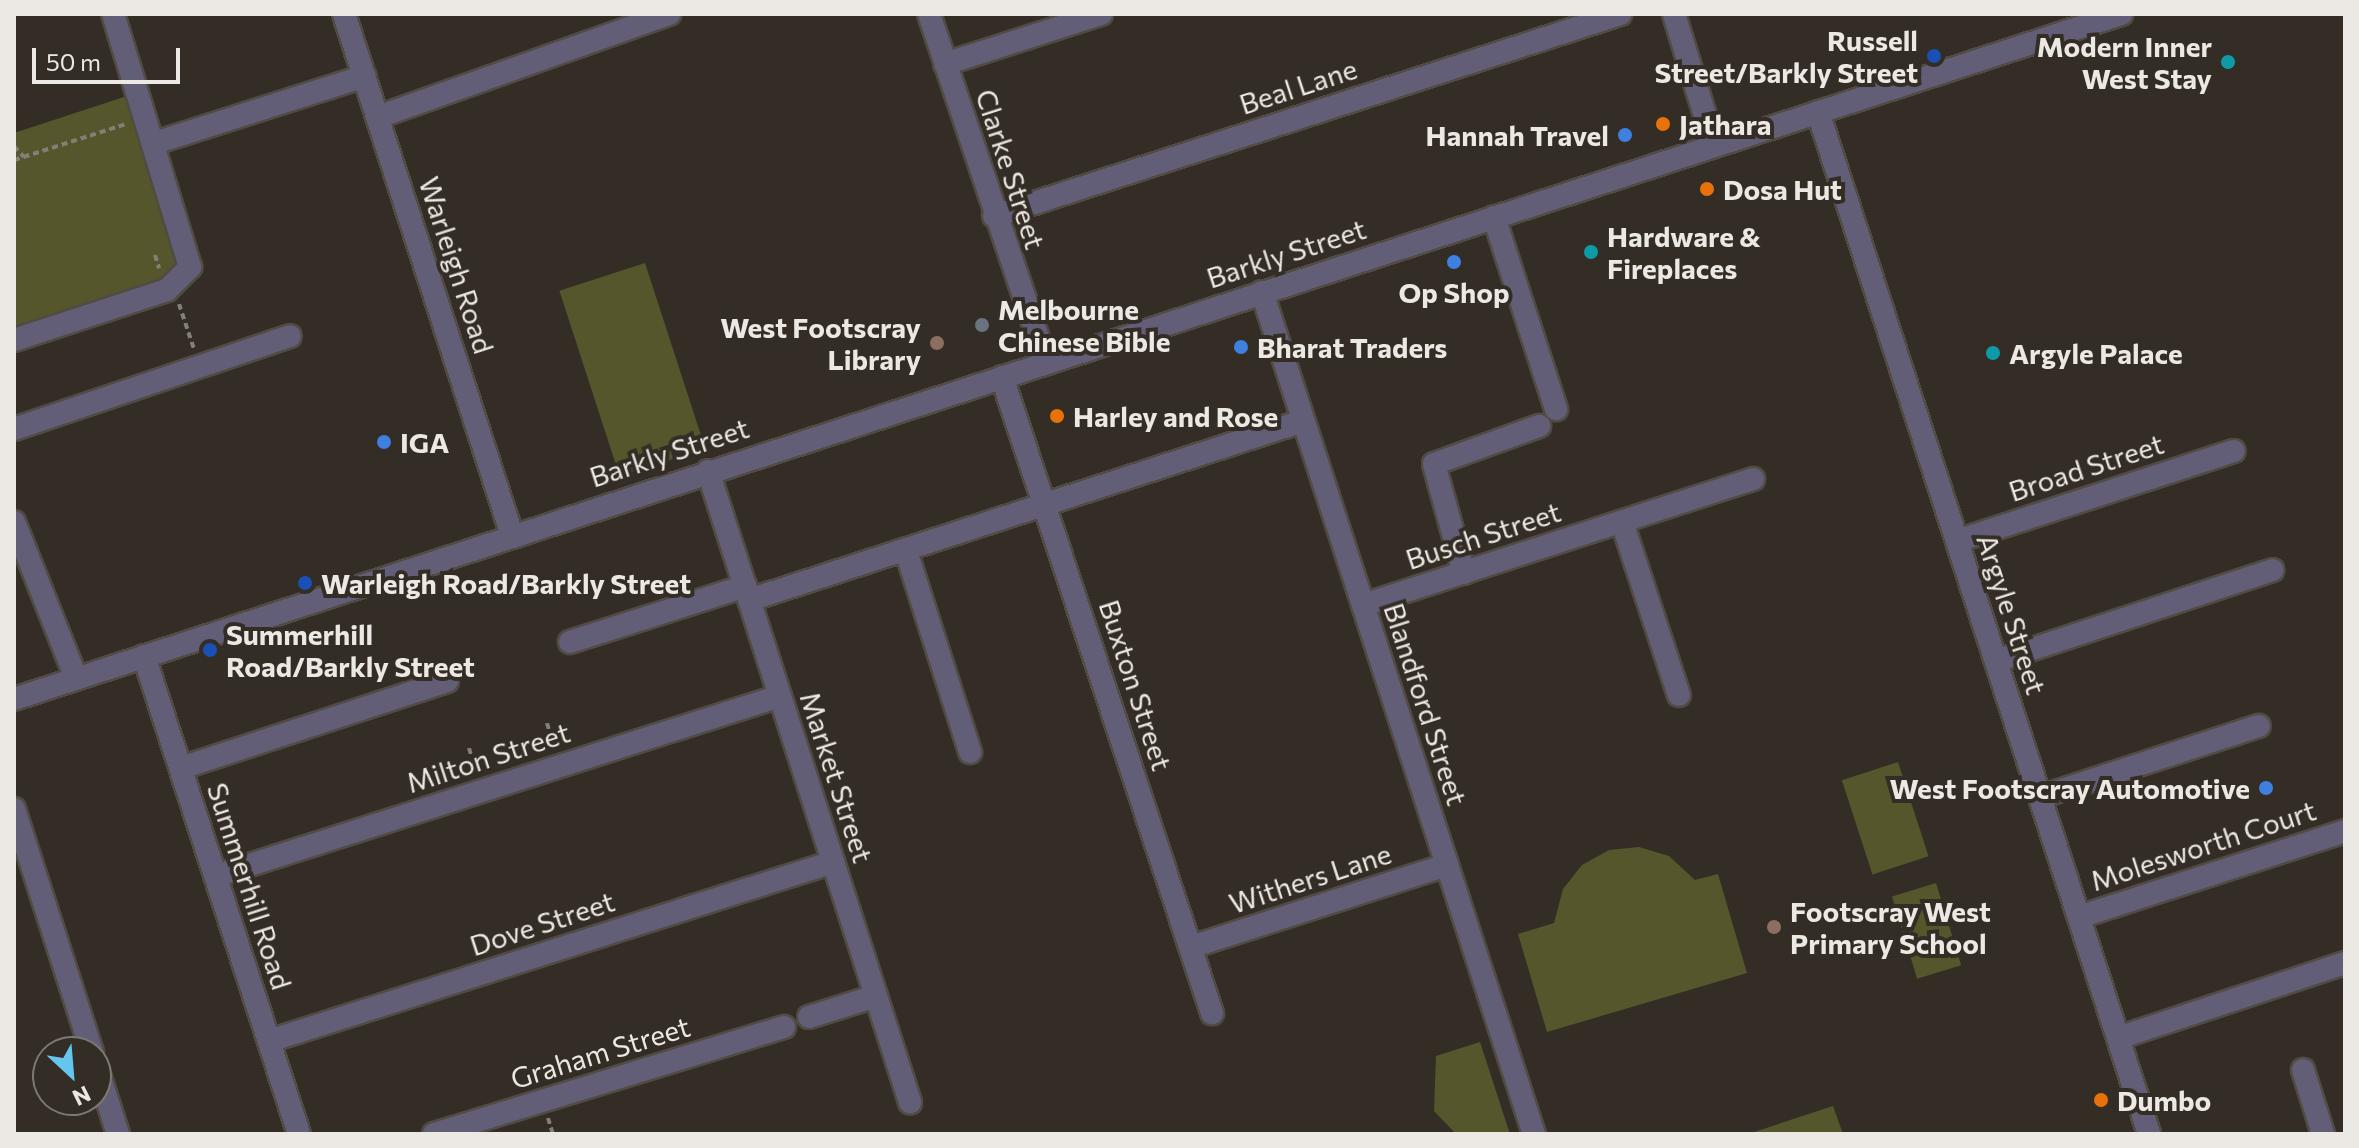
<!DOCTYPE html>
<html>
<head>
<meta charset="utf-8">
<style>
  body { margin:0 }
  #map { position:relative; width:2359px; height:1148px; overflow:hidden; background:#342d26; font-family:Commissioner,sans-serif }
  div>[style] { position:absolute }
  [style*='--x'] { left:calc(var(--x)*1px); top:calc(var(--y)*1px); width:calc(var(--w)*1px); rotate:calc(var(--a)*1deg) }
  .green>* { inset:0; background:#55562b; transform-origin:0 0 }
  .path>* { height:4px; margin-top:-2px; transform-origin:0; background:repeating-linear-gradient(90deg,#837e78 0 6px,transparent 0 10px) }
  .roads { filter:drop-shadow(2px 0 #514b44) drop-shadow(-2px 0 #514b44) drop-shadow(0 2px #514b44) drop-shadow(0 -2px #514b44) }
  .minor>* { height:22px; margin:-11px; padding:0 11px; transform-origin:11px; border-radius:11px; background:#635e77 }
  .dots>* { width:22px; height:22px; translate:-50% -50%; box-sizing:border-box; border:4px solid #342d26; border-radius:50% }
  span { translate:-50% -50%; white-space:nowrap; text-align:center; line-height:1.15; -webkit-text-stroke:8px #342d26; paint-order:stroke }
  .poi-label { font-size:28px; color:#ece8e3; font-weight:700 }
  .right { translate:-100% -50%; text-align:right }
  .left { translate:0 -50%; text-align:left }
  .street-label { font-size:28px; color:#ece8e3 }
  .frame { position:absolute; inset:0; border:16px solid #ece8e3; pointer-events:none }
  .north { position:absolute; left:32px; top:1036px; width:80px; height:80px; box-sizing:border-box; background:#342d26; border:2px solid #7e7872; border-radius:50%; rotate:154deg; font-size:22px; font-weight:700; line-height:32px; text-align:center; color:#ece8e3 }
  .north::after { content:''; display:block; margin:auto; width:28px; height:36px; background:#65c5ee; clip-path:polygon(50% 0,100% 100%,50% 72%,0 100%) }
  .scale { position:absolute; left:32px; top:48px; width:148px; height:36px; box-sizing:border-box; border:4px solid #ece8e3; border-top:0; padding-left:10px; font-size:24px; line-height:28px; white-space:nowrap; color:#ece8e3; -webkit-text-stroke:6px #342d26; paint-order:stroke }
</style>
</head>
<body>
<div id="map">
  <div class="green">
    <div style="clip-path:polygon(127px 96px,176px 266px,161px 281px,14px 329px,14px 133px)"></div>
    <div style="left:645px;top:263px;width:195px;height:90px;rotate:72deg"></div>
    <div style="left:1898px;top:762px;width:99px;height:59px;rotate:72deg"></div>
    <div style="clip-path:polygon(1639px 847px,1669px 856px,1695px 880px,1718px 874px,1747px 973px,1547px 1032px,1518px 934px,1554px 923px,1563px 889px,1582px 865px,1609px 850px)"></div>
    <div style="left:1936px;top:883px;width:86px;height:46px;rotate:73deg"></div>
    <div style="clip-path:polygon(1480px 1042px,1510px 1134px,1456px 1134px,1434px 1111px,1436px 1056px)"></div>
    <div style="clip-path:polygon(1833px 1106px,1843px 1134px,1748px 1134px)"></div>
  </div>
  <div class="path">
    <div style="--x:14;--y:146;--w:15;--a:48"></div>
    <div style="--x:14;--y:160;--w:118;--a:-17.8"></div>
    <div style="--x:155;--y:255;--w:14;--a:73"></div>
    <div style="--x:179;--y:304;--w:47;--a:71.6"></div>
    <div style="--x:547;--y:723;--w:26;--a:74"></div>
    <div style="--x:469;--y:748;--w:26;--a:74"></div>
    <div style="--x:548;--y:1118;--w:17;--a:73"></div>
  </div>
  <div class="roads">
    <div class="minor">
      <div style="--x:344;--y:14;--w:547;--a:72.13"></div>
      <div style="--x:929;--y:14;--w:345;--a:71.4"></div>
      <div style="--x:1674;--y:14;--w:137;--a:73"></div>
      <div style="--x:945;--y:64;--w:164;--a:-17.8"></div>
      <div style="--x:1818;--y:112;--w:1074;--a:72.05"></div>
      <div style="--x:378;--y:117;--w:309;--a:-19.5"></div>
      <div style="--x:155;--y:143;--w:220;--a:-17.7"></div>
      <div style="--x:994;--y:216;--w:658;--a:-17.88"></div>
      <div style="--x:1494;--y:217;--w:202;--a:72.1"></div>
      <div style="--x:1262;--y:292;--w:885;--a:72.1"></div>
      <div style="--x:14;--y:340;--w:161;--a:-18.1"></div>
      <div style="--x:167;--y:290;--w:33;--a:-45"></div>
      <div style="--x:190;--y:267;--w:264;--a:-106.9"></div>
      <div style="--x:1002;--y:377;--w:670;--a:71.73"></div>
      <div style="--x:14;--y:429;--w:291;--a:-18.6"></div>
      <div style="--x:708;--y:471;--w:663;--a:72.25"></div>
      <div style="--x:14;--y:522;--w:168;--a:68.3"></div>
      <div style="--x:1622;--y:522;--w:182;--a:71.8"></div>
      <div style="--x:1957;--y:541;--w:291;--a:-18"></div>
      <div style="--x:906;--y:551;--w:211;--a:72.3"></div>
      <div style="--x:1464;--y:573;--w:113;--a:-105.4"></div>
      <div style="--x:1434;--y:464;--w:112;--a:-19.9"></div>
      <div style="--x:749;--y:600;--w:582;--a:-17.91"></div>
      <div style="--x:1363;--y:605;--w:410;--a:-17.9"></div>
      <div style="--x:570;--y:642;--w:184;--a:-17.7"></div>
      <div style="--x:144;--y:656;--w:503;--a:72.03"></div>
      <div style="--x:1996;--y:661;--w:291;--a:-18.2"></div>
      <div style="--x:14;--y:699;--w:2216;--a:-18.01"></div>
      <div style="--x:181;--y:768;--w:280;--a:-18.1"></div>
      <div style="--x:2040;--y:797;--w:230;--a:-18"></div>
      <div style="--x:14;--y:809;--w:255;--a:72.2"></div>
      <div style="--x:215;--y:876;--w:593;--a:-17.67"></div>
      <div style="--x:2079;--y:917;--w:280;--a:-17.9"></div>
      <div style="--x:1191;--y:947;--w:269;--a:-17.8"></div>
      <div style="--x:809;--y:1017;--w:70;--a:-17.4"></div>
      <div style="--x:2118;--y:1038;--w:239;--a:-18.3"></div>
      <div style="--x:269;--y:1041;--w:592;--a:-17.61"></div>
      <div style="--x:96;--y:1065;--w:72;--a:72.3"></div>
      <div style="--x:2303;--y:1070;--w:67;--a:72.6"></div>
      <div style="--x:434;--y:1134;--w:366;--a:-17"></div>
    </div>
  </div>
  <div class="dots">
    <div style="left:1934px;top:56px;background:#1a4fb4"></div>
    <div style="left:2228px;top:62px;background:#0f9aa8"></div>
    <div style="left:1663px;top:124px;background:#e8710a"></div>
    <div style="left:1625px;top:135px;background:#3f7fe0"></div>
    <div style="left:1707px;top:189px;background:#e8710a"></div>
    <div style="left:1591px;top:252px;background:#0f9aa8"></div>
    <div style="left:1454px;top:262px;background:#3f7fe0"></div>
    <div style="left:982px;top:325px;background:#6b7280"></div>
    <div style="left:937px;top:343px;background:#8d6e63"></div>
    <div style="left:1241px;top:347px;background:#3f7fe0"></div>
    <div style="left:1993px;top:353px;background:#0f9aa8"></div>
    <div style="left:1057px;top:416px;background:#e8710a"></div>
    <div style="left:384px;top:442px;background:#3f7fe0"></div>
    <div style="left:305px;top:583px;background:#1a4fb4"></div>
    <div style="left:210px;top:650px;background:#1a4fb4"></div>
    <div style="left:2266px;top:788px;background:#3f7fe0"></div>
    <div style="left:1774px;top:927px;background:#8d6e63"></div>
    <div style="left:2101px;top:1100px;background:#e8710a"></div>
  </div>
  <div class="poi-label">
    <span class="right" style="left:1918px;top:56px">Russell<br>Street/Barkly Street</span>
    <span class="right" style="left:2212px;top:62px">Modern Inner<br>West Stay</span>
    <span class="left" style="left:1679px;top:124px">Jathara</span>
    <span class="right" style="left:1609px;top:135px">Hannah Travel</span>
    <span class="left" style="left:1723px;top:189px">Dosa Hut</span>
    <span class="left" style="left:1607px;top:252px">Hardware &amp;<br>Fireplaces</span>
    <span style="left:1454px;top:292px">Op Shop</span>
    <span class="left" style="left:998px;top:325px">Melbourne<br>Chinese Bible</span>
    <span class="right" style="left:921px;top:343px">West Footscray<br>Library</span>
    <span class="left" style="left:1257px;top:347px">Bharat Traders</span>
    <span class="left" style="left:2009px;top:353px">Argyle Palace</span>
    <span class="left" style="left:1073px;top:416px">Harley and Rose</span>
    <span class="left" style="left:400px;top:442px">IGA</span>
    <span class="left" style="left:321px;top:583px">Warleigh Road/Barkly Street</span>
    <span class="left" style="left:226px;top:650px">Summerhill<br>Road/Barkly Street</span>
    <span class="right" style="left:2250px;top:788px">West Footscray Automotive</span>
    <span class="left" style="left:1790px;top:927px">Footscray West<br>Primary School</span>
    <span class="left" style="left:2117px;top:1100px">Dumbo</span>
  </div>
  <div class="street-label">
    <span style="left:1298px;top:86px;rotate:-18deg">Beal Lane</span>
    <span style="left:1011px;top:169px;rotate:72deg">Clarke Street</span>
    <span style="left:1286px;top:253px;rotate:-18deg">Barkly Street</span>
    <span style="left:457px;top:265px;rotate:72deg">Warleigh Road</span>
    <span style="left:669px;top:452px;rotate:-18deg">Barkly Street</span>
    <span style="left:2086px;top:467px;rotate:-18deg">Broad Street</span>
    <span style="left:1483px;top:535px;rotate:-18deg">Busch Street</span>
    <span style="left:2012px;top:614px;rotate:72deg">Argyle Street</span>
    <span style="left:1136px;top:685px;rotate:72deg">Buxton Street</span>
    <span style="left:1426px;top:704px;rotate:72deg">Blandford Street</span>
    <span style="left:488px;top:757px;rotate:-18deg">Milton Street</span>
    <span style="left:837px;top:777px;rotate:72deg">Market Street</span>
    <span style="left:2203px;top:845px;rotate:-18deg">Molesworth Court</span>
    <span style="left:1310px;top:878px;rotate:-18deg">Withers Lane</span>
    <span style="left:250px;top:886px;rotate:72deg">Summerhill Road</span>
    <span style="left:542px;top:923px;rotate:-18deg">Dove Street</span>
    <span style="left:600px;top:1052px;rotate:-17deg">Graham Street</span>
  </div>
  <div class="frame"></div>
  <div class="north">N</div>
  <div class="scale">50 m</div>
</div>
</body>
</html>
